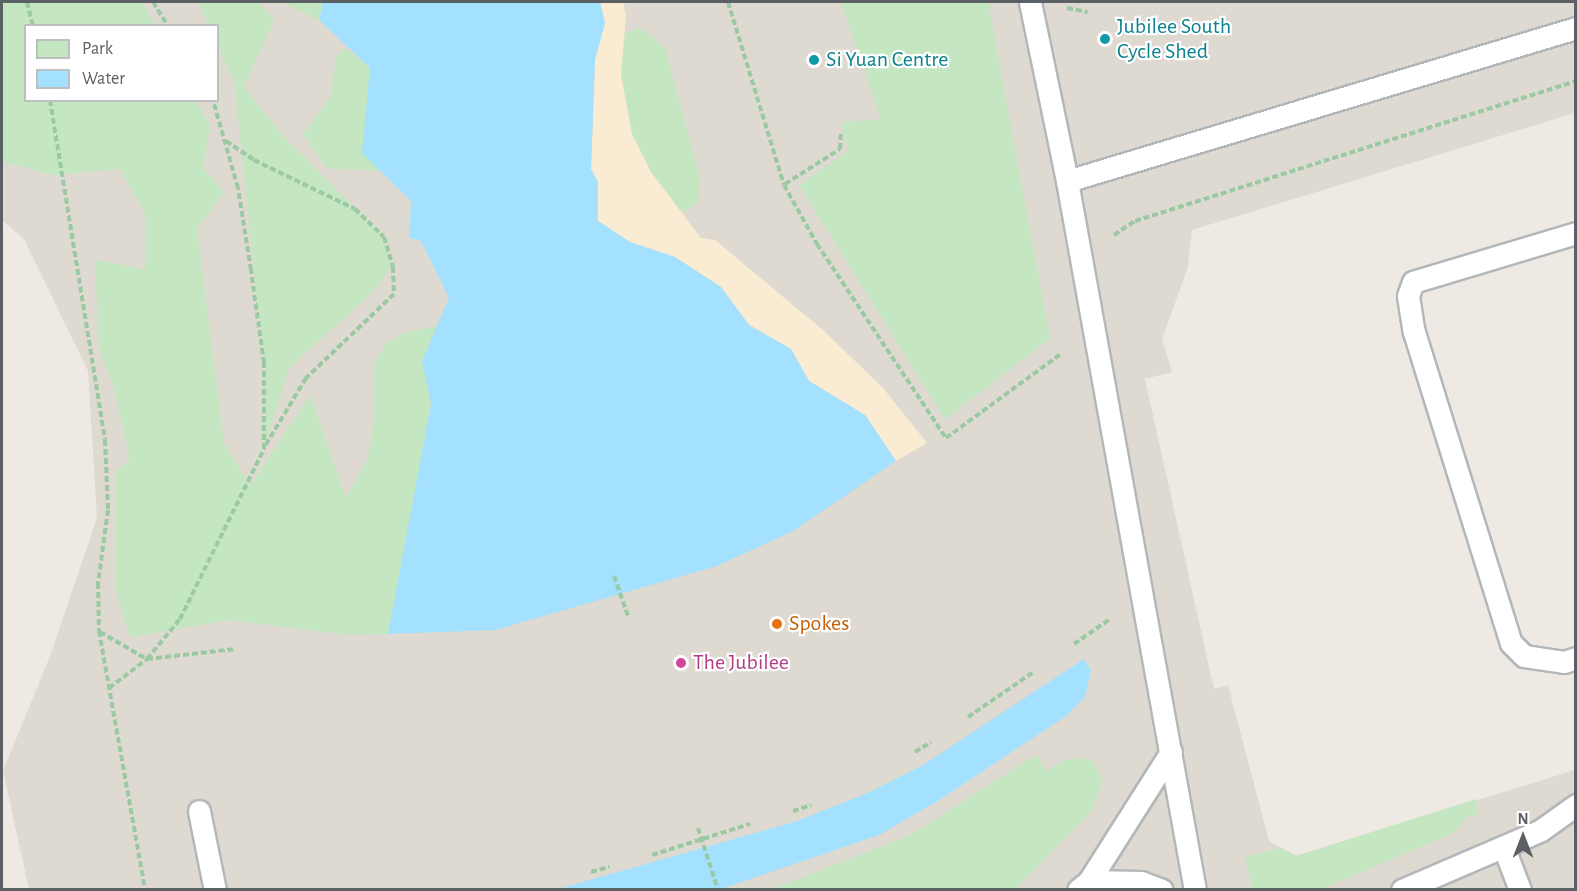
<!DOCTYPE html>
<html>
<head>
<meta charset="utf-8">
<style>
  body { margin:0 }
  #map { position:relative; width:1577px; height:891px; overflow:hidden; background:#eeeae3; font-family:"Alegreya Sans",sans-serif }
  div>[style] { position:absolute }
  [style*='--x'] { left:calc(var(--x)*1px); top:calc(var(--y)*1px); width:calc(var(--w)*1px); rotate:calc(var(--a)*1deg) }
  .education>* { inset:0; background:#ded9d1 }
  .green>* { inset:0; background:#c4e6c0 }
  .sand>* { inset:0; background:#faecd2 }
  .water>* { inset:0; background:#a3e1fe }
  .path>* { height:4px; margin-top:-2px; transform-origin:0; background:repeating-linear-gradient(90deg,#9ac9a2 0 6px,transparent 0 9px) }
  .roads { filter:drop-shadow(2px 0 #b4b7ba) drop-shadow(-2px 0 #b4b7ba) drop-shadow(0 2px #b4b7ba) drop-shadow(0 -2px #b4b7ba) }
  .lane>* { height:21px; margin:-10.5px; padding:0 10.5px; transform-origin:10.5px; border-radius:10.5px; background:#fff }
  .dots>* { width:16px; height:16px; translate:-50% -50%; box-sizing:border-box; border:3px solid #fff; border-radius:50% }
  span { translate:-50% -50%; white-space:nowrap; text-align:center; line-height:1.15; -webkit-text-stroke:4.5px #fff; paint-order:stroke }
  .culture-label { font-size:22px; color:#0d838f }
  .left { translate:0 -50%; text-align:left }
  .food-label { font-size:22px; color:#c56008 }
  .hotel-label { font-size:22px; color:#b23c85 }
  .frame { position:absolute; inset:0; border:3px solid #5b6064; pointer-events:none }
  .legend { position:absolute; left:24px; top:24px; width:195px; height:78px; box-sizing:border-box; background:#fff; border:2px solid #bdbfc1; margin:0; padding:8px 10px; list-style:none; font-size:18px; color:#5b6064 }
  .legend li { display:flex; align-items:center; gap:12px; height:30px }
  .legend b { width:30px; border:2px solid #bdbfc1 }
  .north { position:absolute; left:1493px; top:807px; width:60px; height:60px; -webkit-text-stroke:4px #fff; paint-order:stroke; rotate:0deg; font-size:16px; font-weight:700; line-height:24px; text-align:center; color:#5b6064 }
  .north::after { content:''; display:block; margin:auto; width:21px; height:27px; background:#5b6064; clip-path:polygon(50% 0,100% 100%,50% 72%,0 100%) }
</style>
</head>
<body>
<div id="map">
  <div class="education">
    <div style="clip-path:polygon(evenodd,2px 2px,1575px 2px,1575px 113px,1192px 230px,1188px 267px,1162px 339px,1172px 372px,1145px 379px,1214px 689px,1228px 685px,1269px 841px,1296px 856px,1575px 770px,1575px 889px,29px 889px,3px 771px,50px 656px,97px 518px,88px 371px,24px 239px,2px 220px,2px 2px,26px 26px,218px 26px,218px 100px,26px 100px,26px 26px)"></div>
  </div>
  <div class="green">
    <div style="clip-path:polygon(2px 2px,142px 2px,155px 25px,26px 26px,26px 100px,196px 101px,210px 126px,203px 168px,224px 192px,197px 229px,224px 443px,250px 486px,310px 395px,346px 498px,368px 457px,374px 421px,374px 365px,384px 346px,405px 332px,437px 326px,422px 361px,431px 404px,388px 634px,349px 635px,229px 620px,130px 637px,115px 587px,115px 472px,130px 459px,113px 384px,99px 350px,95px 260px,145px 269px,146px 215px,120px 169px,52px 175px,2px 161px)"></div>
    <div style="clip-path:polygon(198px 2px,258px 2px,274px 20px,244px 87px,282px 135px,384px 237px,392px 264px,374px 291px,289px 368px,264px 449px,264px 363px,234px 81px,218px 46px,218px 26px,208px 25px)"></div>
    <div style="clip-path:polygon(281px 2px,323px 2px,319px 20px)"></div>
    <div style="clip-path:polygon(841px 2px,988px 2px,1050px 339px,945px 419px,799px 185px,848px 151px,841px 122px,881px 119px)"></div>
    <div style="clip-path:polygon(640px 28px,665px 48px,699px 176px,698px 203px,681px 212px,651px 172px,632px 134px,621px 75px,625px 33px)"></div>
    <div style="clip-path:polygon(346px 48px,371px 68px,362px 152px,382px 171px,327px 168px,303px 134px,331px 96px,336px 56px)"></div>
    <div style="clip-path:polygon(1036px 755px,1047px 771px,1067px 759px,1091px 759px,1103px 781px,1092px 810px,1016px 889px,772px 889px,909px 836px)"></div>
    <div style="clip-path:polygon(1476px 799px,1478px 819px,1471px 814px,1451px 834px,1321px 889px,1252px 889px,1245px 857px,1282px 848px,1296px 856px)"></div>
  </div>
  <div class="sand">
    <div style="clip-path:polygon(600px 2px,623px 2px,626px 16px,621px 75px,632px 134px,651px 172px,701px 238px,715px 240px,824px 331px,883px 388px,927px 443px,896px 461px,865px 415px,809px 381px,791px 349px,749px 325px,721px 287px,675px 257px,630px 242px,598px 221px,598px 182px,591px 169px,595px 59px,605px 23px)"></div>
  </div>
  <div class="water">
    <div style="clip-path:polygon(323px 2px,600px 2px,605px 23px,595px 59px,591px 169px,598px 182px,598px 221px,630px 242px,675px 257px,721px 287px,749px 325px,791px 349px,809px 381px,865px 415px,896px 461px,793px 531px,717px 566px,495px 630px,388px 634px,431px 404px,422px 361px,449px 298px,421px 241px,409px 238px,411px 201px,362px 153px,370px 68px,319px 20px)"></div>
    <div style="clip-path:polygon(1084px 659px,1091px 670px,1085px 697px,1066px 716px,941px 799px,879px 835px,721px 889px,558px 889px,797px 821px,870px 792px,923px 765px)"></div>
  </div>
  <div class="path">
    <div style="--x:27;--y:2;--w:25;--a:76"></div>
    <div style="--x:153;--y:2;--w:28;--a:58"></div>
    <div style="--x:728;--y:2;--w:191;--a:73"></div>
    <div style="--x:784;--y:185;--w:68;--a:60.8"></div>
    <div style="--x:817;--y:244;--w:233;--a:56.4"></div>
    <div style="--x:946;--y:438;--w:144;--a:-36.2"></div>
    <div style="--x:1067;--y:8;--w:21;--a:11"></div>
    <div style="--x:50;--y:100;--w:344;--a:80.8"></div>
    <div style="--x:105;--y:440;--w:70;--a:87.5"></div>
    <div style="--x:108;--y:510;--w:74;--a:97.8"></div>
    <div style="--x:98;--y:583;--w:48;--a:88.8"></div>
    <div style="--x:99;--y:631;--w:263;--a:79.9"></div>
    <div style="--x:226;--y:141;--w:34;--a:34"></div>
    <div style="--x:254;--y:160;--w:112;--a:25.9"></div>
    <div style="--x:355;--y:209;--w:40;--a:44"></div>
    <div style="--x:384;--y:237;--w:31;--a:73"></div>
    <div style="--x:393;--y:267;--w:27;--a:88"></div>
    <div style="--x:394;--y:294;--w:122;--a:136.3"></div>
    <div style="--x:306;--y:378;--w:82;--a:121"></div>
    <div style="--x:785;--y:184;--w:65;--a:-32.5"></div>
    <div style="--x:840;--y:149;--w:18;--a:-87"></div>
    <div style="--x:1114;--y:235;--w:25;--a:-34"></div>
    <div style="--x:1135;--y:221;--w:463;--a:-17.6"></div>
    <div style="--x:614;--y:576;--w:42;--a:70.7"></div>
    <div style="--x:100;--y:632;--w:54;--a:29.9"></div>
    <div style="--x:147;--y:659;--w:89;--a:-6.5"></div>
    <div style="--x:1074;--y:644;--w:44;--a:-34.8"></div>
    <div style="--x:109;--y:688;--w:48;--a:-37.3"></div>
    <div style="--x:147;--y:659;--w:52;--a:-50.5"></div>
    <div style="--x:180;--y:619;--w:190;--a:-63.7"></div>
    <div style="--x:264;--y:449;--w:86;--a:-90"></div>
    <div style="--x:264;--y:363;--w:94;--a:-98"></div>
    <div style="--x:251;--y:270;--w:83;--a:-99"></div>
    <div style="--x:238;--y:188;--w:91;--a:-105.9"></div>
    <div style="--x:968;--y:717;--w:81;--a:-34.5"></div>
    <div style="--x:915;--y:752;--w:19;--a:-32"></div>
    <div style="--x:793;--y:811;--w:19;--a:-18"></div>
    <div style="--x:698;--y:828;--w:65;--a:72.1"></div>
    <div style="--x:652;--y:855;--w:103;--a:-17.6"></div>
    <div style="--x:591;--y:872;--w:19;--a:-16"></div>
  </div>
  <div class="roads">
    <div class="lane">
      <div style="--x:1030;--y:2;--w:183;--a:78.3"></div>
      <div style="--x:1067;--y:181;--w:720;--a:79.77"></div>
      <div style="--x:1067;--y:181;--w:531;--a:-16.73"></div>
      <div style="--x:1576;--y:233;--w:170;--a:163.3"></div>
      <div style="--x:1413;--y:282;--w:15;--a:110"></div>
      <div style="--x:1408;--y:296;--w:36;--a:81"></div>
      <div style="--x:1414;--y:332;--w:326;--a:72.7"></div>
      <div style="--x:1511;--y:643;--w:18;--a:45"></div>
      <div style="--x:1524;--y:656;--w:40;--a:8.5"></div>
      <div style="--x:1564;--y:662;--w:13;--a:-18"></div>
      <div style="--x:199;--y:811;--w:81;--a:78.6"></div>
      <div style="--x:1504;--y:848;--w:45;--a:69.1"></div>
      <div style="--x:1089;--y:881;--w:52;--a:1.1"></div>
      <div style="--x:1141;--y:882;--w:22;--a:21"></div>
      <div style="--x:1078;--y:890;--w:14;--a:-39"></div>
      <div style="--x:1089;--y:881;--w:153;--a:-57.6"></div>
      <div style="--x:1402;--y:890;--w:151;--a:-23.3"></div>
      <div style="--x:1541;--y:830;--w:43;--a:-35.5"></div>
    </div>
  </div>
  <div class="dots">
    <div style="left:1105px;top:39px;background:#0f9aa8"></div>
    <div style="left:814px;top:60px;background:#0f9aa8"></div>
    <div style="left:777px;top:624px;background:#e8710a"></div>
    <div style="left:681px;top:663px;background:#d1479c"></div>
  </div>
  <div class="culture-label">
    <span class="left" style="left:1117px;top:39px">Jubilee South<br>Cycle Shed</span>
    <span class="left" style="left:826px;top:60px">Si Yuan Centre</span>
  </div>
  <div class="food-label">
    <span class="left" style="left:789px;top:624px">Spokes</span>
  </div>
  <div class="hotel-label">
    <span class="left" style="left:693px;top:663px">The Jubilee</span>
  </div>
  <div class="frame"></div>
  <ul class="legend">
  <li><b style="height:16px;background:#c4e6c0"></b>Park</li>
  <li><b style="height:16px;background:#a3e1fe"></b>Water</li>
  </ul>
  <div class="north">N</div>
</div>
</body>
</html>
